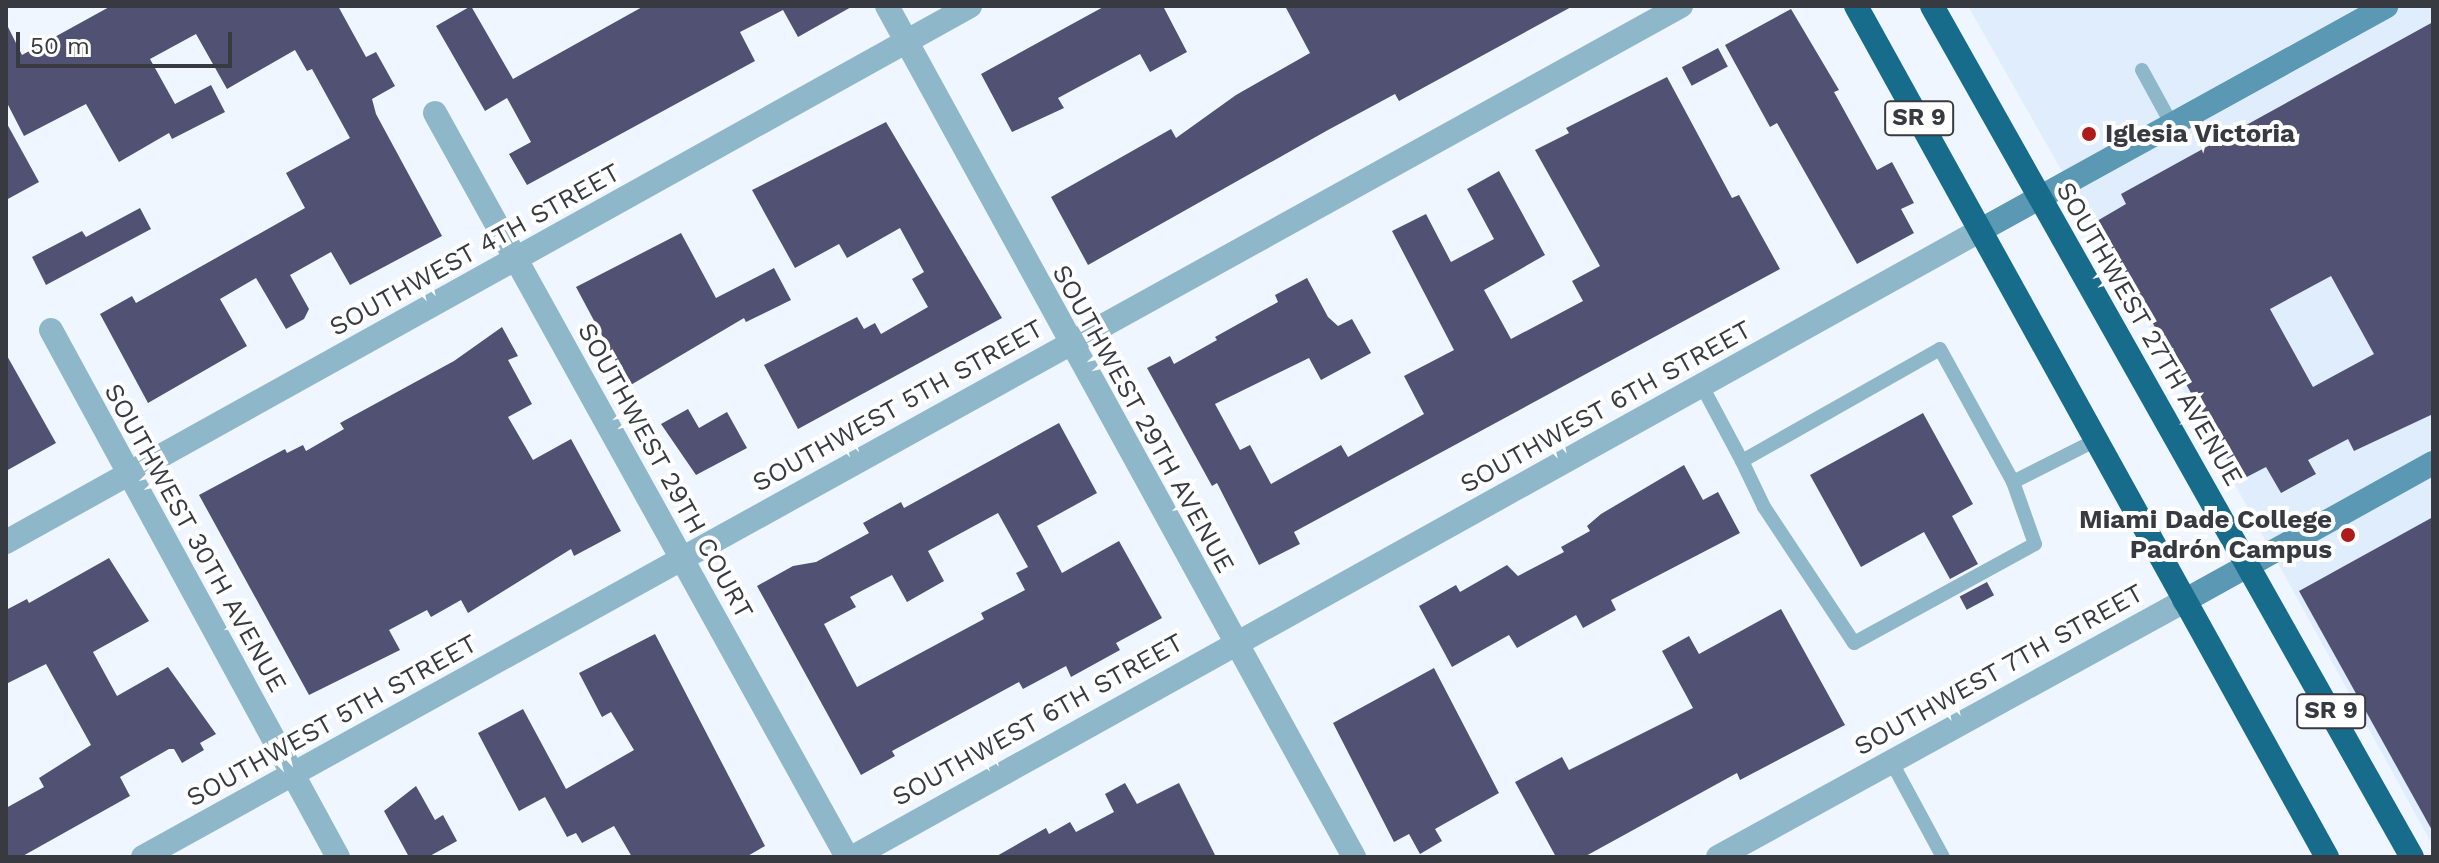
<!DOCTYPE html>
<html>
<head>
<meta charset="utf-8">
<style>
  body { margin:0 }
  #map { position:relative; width:2439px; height:863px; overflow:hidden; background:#eff6ff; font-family:"Work Sans",sans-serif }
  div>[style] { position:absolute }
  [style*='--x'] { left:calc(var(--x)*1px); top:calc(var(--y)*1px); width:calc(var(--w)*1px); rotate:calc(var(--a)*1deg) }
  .built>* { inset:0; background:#e0edfd }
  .building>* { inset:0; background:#515273; transform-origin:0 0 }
  .lane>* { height:14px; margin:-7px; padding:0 7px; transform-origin:7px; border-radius:7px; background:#8fb7ca }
  .street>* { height:24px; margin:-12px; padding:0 12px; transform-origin:12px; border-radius:12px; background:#8fb7ca }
  .secondary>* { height:24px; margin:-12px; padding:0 12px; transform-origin:12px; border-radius:12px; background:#5a98b4 }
  .highway>* { height:24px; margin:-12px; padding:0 12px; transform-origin:12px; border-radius:12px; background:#176c8c }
  .dots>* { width:22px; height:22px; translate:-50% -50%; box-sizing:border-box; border:4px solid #fff; border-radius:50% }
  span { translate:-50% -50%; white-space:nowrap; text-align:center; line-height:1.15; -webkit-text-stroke:8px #fff; paint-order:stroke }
  .shield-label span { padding:2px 6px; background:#fff; border:2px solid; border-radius:6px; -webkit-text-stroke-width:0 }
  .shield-label { font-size:24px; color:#373b41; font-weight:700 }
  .poi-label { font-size:26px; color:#373b41; font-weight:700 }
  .left { translate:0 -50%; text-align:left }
  .right { translate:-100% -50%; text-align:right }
  .street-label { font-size:26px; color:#373b41 }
  .frame { position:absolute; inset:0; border:8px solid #373b41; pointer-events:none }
  .scale { position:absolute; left:16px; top:32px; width:216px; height:36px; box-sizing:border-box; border:4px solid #373b41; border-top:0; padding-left:10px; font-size:24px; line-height:28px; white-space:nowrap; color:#373b41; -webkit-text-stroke:6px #fff; paint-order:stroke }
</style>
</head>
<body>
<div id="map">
  <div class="built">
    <div style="clip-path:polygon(1968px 6px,2433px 6px,2433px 846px,2092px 224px)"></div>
  </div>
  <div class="building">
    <div style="clip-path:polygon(111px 6px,338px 6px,366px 57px,376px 52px,395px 86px,372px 99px,376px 114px,442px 236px,350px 285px,331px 252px,290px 275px,309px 309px,304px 319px,286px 329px,256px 278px,220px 299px,247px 346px,148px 403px,100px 314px,132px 296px,136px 303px,305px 208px,286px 173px,350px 138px,312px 69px,307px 71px,295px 50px,227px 89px,196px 34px,150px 59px,175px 104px,211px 85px,225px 112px,172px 139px,169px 133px,119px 162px,86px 104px,24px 136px,6px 101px,6px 23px,22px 55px)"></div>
    <div style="clip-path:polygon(471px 6px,513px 79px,644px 6px,853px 6px,798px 37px,783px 10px,740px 32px,755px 61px,527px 185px,509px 154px,531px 142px,507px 98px,485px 111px,436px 26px)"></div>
    <div style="clip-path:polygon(1105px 6px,1163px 6px,1187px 52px,1150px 72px,1140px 54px,1058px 98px,1064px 108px,1012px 132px,981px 74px)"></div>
    <div style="clip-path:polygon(1285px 6px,1573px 6px,1399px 101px,1395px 94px,1328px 130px,1088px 265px,1051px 197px,1171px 129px,1176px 138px,1236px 95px,1310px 53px)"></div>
    <div style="clip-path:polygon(1791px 9px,1839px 90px,1834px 92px,1877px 170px,1892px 162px,1914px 203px,1901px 209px,1914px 233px,1857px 264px,1777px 123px,1770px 127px,1725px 45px)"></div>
    <div style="clip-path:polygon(evenodd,2433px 22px,2433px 414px,2354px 451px,2348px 439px,2308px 460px,2316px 474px,2281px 493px,2266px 467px,2239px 481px,2097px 221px,2126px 204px,2121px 194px,2433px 22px,2331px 276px,2374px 354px,2313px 387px,2270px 309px,2331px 276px)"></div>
    <div style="left:1718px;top:48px;width:21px;height:41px;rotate:62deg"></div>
    <div style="clip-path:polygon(1667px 77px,1732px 198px,1739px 195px,1780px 269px,1294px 532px,1300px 544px,1259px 565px,1217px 483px,1212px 486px,1147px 368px,1170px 356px,1174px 364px,1217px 340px,1215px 337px,1278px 302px,1275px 295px,1307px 278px,1328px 317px,1338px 326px,1352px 319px,1371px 353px,1321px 380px,1309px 358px,1215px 404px,1240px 450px,1250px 445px,1271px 484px,1341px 445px,1348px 457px,1424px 414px,1404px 376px,1454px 350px,1392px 231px,1426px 214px,1451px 262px,1494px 239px,1467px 189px,1499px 171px,1545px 255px,1484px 290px,1511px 339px,1583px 301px,1572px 281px,1600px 266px,1535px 150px,1569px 133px,1566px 128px)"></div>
    <div style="clip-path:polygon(6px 122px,39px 182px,6px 200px)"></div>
    <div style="clip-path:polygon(886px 122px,1002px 318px,798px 429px,764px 365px,857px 317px,864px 329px,875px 323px,881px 334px,928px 307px,912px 279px,924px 272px,900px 228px,847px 258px,839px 244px,795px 268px,752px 190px)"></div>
    <div style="clip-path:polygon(140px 208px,151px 229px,46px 285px,32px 257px,82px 231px,86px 237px)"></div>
    <div style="clip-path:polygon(681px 233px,716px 298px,774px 268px,791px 300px,746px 322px,744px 318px,629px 386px,576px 287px)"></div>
    <div style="clip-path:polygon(502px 327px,518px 356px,508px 360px,532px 404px,508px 417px,533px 460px,571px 439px,621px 531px,574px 556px,571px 549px,468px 613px,461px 600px,431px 617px,427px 610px,389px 630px,400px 650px,309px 695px,199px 495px,285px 449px,287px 453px,303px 445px,306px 451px,344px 429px,340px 423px,454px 361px)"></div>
    <div style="clip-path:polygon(6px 354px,56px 443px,6px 471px)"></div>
    <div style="clip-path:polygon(688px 409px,699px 428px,727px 412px,747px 448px,696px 475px,661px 424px)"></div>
    <div style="clip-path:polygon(1923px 413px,1973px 504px,1952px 516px,1978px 564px,1950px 579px,1924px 532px,1861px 567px,1810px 475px)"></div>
    <div style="clip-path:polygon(evenodd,1059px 423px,1097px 493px,1037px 526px,1062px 573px,1119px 541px,1162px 618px,1116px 643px,1120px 650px,1071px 677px,1066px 666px,1023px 689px,1019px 682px,892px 751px,895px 756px,861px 775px,757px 586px,793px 566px,816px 562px,869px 533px,863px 523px,901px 502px,904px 508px,1059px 423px,998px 513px,1028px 567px,1016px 573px,1025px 590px,981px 613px,984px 619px,857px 687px,824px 624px,856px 607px,850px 597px,892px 575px,907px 602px,944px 581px,928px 551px,998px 513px)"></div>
    <div style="clip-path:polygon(1684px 465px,1703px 500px,1718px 492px,1740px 533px,1611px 600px,1616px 610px,1583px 628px,1576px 615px,1517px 648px,1509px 635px,1452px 667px,1419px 606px,1456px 585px,1460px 592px,1507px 565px,1518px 576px,1564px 552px,1561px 547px,1590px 531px,1587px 526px,1601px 514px)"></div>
    <div style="clip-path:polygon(2433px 517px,2433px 832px,2299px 591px)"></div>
    <div style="clip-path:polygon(109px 558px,149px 621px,93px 652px,117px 696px,168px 667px,216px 734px,200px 743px,204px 750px,182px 763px,174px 749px,169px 749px,120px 777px,130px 796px,21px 857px,6px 857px,6px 808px,44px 787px,39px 778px,91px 745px,46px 664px,6px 684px,6px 610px,27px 599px,29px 603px)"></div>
    <div style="left:1987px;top:582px;width:15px;height:31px;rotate:62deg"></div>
    <div style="clip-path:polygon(1781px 609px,1845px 725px,1740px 780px,1737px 773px,1584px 857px,1556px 857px,1515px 782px,1562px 757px,1569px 770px,1693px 708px,1662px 651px,1689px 636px,1699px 654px)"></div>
    <div style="clip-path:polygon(655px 634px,765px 846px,746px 857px,632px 857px,614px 826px,582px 843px,576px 833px,567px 837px,545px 797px,519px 811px,478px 733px,523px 709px,566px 789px,634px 750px,611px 712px,602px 717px,579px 673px)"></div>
    <div style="clip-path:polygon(1434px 668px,1499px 793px,1435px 829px,1442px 841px,1420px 854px,1409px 834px,1394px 842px,1333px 723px)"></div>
    <div style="clip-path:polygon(1125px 783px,1137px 804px,1179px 783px,1216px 857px,995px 857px,1046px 828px,1049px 834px,1070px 822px,1076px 832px,1114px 812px,1105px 794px)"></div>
    <div style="clip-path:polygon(416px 786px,435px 820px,443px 815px,457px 841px,428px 857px,409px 857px,384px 811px)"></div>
  </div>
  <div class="lane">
    <div style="--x:2142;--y:70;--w:60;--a:61.3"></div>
    <div style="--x:1703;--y:388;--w:83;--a:61.9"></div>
    <div style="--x:1742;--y:461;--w:227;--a:-29.5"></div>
    <div style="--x:1940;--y:349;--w:152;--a:61.2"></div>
    <div style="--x:2013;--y:482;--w:91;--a:-26.8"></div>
    <div style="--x:1742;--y:461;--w:51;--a:64.4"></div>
    <div style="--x:1764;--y:507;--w:163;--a:56.5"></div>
    <div style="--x:1854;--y:643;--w:206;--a:-28.7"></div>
    <div style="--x:2035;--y:544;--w:66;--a:-109.5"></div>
    <div style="--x:1891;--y:761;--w:109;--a:61.6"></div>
  </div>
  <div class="street">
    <div style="--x:887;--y:6;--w:971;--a:61.24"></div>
    <div style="--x:435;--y:113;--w:850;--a:61.02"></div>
    <div style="--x:51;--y:330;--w:600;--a:61.43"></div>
    <div style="--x:6;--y:542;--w:1103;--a:-29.07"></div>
    <div style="--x:143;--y:857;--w:1758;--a:-28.96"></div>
    <div style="--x:853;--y:857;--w:1291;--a:-29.07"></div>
    <div style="--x:1718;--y:857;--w:532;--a:-28.78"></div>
  </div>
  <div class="secondary">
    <div style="--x:1981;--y:230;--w:463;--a:-28.9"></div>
    <div style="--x:2184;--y:601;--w:285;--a:-29"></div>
  </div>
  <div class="highway">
    <div style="--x:1856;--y:6;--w:973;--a:61.04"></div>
    <div style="--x:1932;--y:6;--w:977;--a:60.58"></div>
  </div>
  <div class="dots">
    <div style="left:2089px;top:134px;background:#ad1b1b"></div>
    <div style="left:2348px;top:535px;background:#ad1b1b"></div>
  </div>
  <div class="shield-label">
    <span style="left:1919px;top:118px">SR 9</span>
    <span style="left:2331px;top:711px">SR 9</span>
  </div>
  <div class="poi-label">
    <span class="left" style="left:2105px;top:134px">Iglesia Victoria</span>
    <span class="right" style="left:2332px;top:535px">Miami Dade College<br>Padrón Campus</span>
  </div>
  <div class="street-label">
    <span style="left:475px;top:250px;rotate:-29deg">SOUTHWEST 4TH STREET</span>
    <span style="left:2149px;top:334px;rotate:60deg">SOUTHWEST 27TH AVENUE</span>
    <span style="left:898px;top:406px;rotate:-29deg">SOUTHWEST 5TH STREET</span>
    <span style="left:1606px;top:407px;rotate:-29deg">SOUTHWEST 6TH STREET</span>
    <span style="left:1143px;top:419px;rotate:61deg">SOUTHWEST 29TH AVENUE</span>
    <span style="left:665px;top:471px;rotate:61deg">SOUTHWEST 29TH COURT</span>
    <span style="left:195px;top:538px;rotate:61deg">SOUTHWEST 30TH AVENUE</span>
    <span style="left:1999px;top:670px;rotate:-29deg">SOUTHWEST 7TH STREET</span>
    <span style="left:1038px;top:720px;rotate:-29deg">SOUTHWEST 6TH STREET</span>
    <span style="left:332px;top:721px;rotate:-29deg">SOUTHWEST 5TH STREET</span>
  </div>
  <div class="frame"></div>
  <div class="scale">50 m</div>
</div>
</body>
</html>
